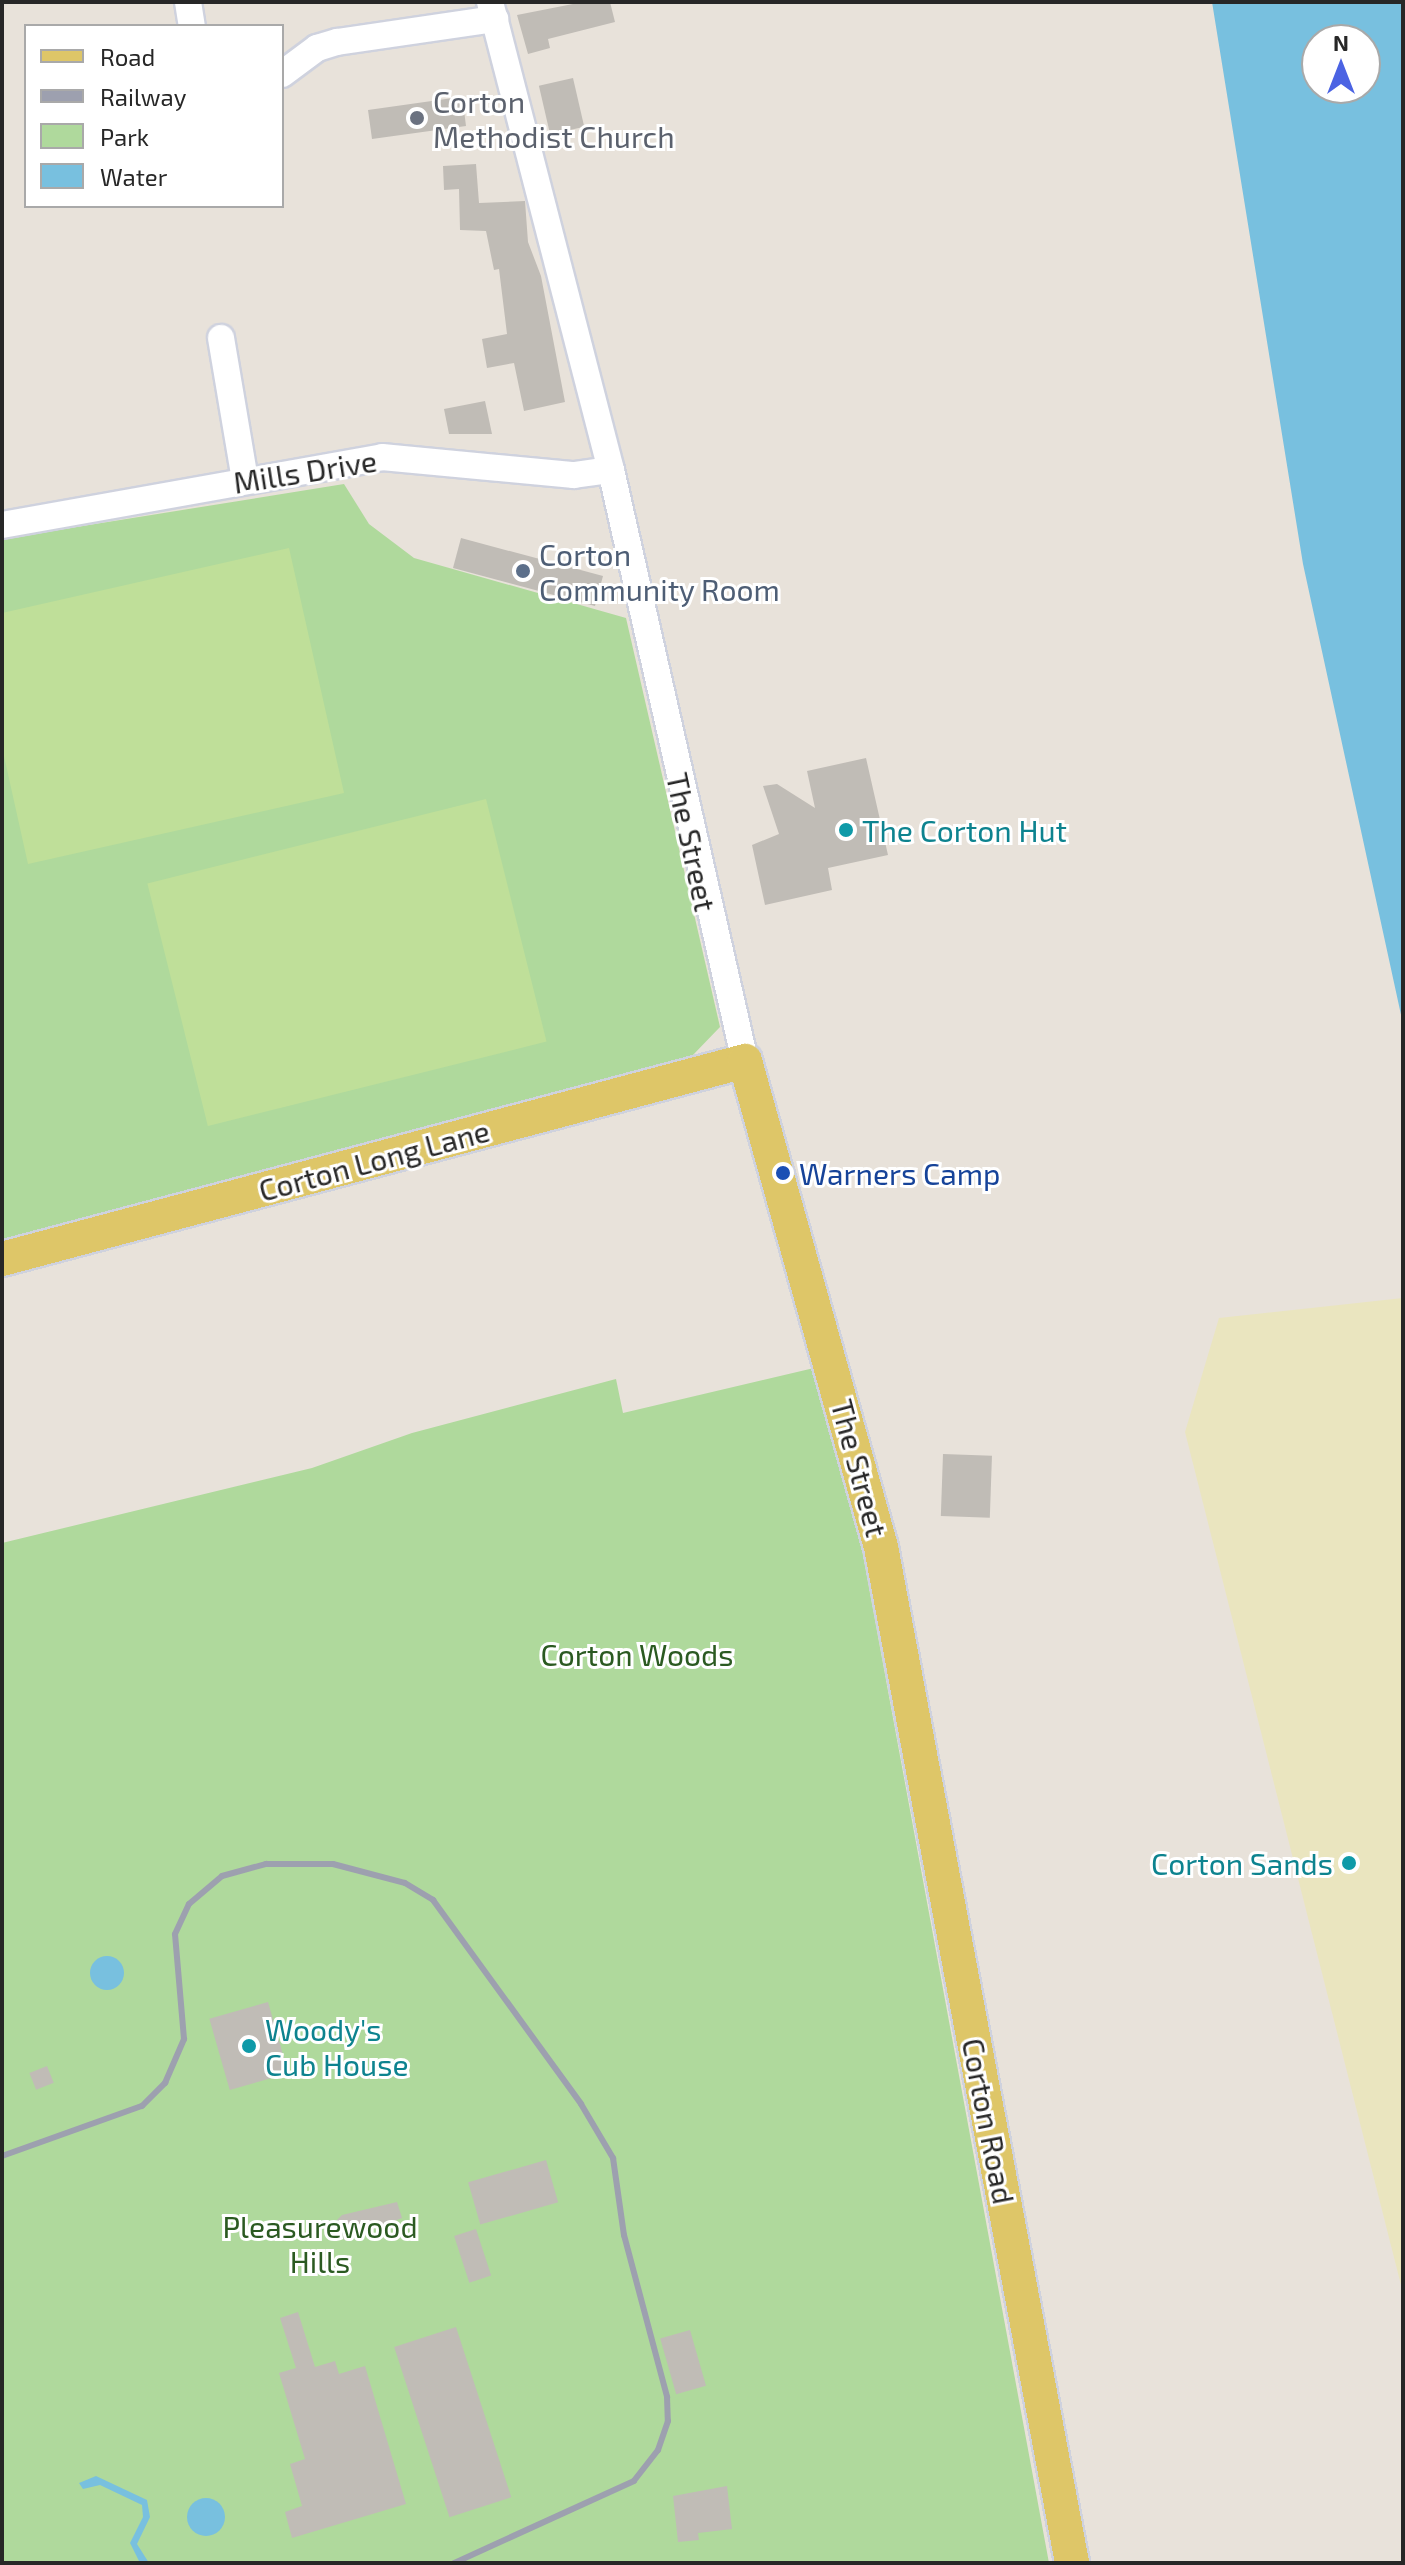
<!DOCTYPE html>
<html>
<head>
<meta charset="utf-8">
<style>
  body { margin:0 }
  #map { position:relative; width:1405px; height:2565px; overflow:hidden; background:#e8e2da; font-family:"Exo 2",sans-serif }
  div>[style] { position:absolute }
  [style*='--x'] { left:calc(var(--x)*1px); top:calc(var(--y)*1px); width:calc(var(--w)*1px); rotate:calc(var(--a)*1deg) }
  .green>* { inset:0; background:#afd99c }
  .sand>* { inset:0; background:#eae5bf }
  .pitch>* { inset:0; background:#bfdf99; transform-origin:0 0 }
  .water>* { inset:0; background:#78c0df }
  .round { border-radius:50% }
  .building>* { inset:0; background:#c0bcb6; transform-origin:0 0 }
  .roads { filter:drop-shadow(2px 0 #cfd2de) drop-shadow(-2px 0 #cfd2de) drop-shadow(0 2px #cfd2de) drop-shadow(0 -2px #cfd2de) }
  .minor>* { height:26px; margin:-13px; padding:0 13px; transform-origin:13px; border-radius:13px; background:#fff }
  .major>* { height:34px; margin:-17px; padding:0 17px; transform-origin:17px; border-radius:17px; background:#dec668 }
  .rail>* { height:6px; margin:-3px; padding:0 3px; transform-origin:3px; border-radius:3px; background:#9da0af }
  .dots>* { width:22px; height:22px; translate:-50% -50%; box-sizing:border-box; border:4px solid #fff; border-radius:50% }
  span { translate:-50% -50%; white-space:nowrap; text-align:center; line-height:1.15; -webkit-text-stroke:6px #fff; paint-order:stroke }
  .worship-label { font-size:30px; color:#5b616d }
  .left { translate:0 -50%; text-align:left }
  .street-label { font-size:30px; color:#272727 }
  .service-label { font-size:30px; color:#4e5e75 }
  .culture-label { font-size:30px; color:#0d838f }
  .right { translate:-100% -50%; text-align:right }
  .transit-label { font-size:30px; color:#164399 }
  .park-label { font-size:30px; color:#2b5a21 }
  .frame { position:absolute; inset:0; border:4px solid #272727; pointer-events:none }
  .legend { position:absolute; left:24px; top:24px; width:260px; height:184px; box-sizing:border-box; background:#fff; border:2px solid #a9a9a9; margin:0; padding:10px 14px; list-style:none; font-size:24px; color:#272727 }
  .legend li { display:flex; align-items:center; gap:16px; height:40px }
  .legend b { width:40px; border:2px solid #a9a9a9 }
  .north { position:absolute; left:1301px; top:24px; width:80px; height:80px; box-sizing:border-box; background:#fff; border:2px solid #a9a9a9; border-radius:50%; rotate:0deg; font-size:22px; font-weight:700; line-height:32px; text-align:center; color:#272727 }
  .north::after { content:''; display:block; margin:auto; width:28px; height:36px; background:#4b63e3; clip-path:polygon(50% 0,100% 100%,50% 72%,0 100%) }
</style>
</head>
<body>
<div id="map">
  <div class="green">
    <div style="clip-path:polygon(344px 484px,369px 524px,414px 558px,626px 618px,720px 1027px,692px 1056px,2px 1247px,2px 539px)"></div>
    <div style="clip-path:polygon(814px 1368px,862px 1550px,1049px 2563px,2px 2563px,2px 1543px,312px 1468px,412px 1433px,616px 1379px,623px 1413px)"></div>
  </div>
  <div class="sand">
    <div style="clip-path:polygon(1403px 1298px,1403px 2293px,1185px 1432px,1219px 1318px)"></div>
  </div>
  <div class="pitch">
    <div style="clip-path:polygon(289px 548px,344px 793px,28px 864px,2px 747px,2px 613px)"></div>
    <div style="left:486px;top:799px;width:250px;height:349px;rotate:76deg"></div>
  </div>
  <div class="water">
    <div style="clip-path:polygon(evenodd,1212px 2px,1403px 2px,1403px 1024px,1303px 564px,1212px 2px,1317px 40px,1365px 40px,1365px 88px,1317px 88px,1317px 40px)"></div>
    <div class="round" style="left:90px;top:1956px;width:34px;height:34px"></div>
    <div style="clip-path:polygon(96px 2476px,147px 2500px,150px 2517px,137px 2544px,149px 2563px,140px 2563px,130px 2543px,143px 2517px,142px 2505px,100px 2485px,83px 2489px,79px 2483px)"></div>
    <div class="round" style="left:187px;top:2498px;width:38px;height:38px"></div>
  </div>
  <div class="building">
    <div style="clip-path:polygon(583px 2px,610px 2px,615px 22px,548px 39px,550px 48px,528px 54px,517px 15px)"></div>
    <div style="left:573px;top:78px;width:50px;height:35px;rotate:77deg"></div>
    <div style="clip-path:polygon(453px 98px,454px 104px,463px 102px,466px 126px,372px 139px,368px 110px)"></div>
    <div style="clip-path:polygon(476px 164px,479px 203px,525px 201px,528px 242px,541px 276px,565px 402px,524px 411px,514px 363px,487px 368px,482px 339px,507px 334px,499px 269px,494px 270px,486px 231px,460px 230px,459px 189px,444px 190px,443px 166px)"></div>
    <div style="clip-path:polygon(485px 401px,492px 434px,449px 434px,444px 409px)"></div>
    <div style="left:461px;top:538px;width:147px;height:31px;rotate:15deg"></div>
    <div style="clip-path:polygon(866px 758px,888px 855px,828px 868px,832px 890px,765px 905px,752px 845px,779px 834px,763px 786px,777px 784px,815px 808px,807px 771px)"></div>
    <div style="left:943px;top:1454px;width:49px;height:62px;rotate:2deg"></div>
    <div style="left:268px;top:2002px;width:74px;height:61px;rotate:74deg"></div>
    <div style="left:47px;top:2066px;width:18px;height:19px;rotate:68deg"></div>
    <div style="left:546px;top:2160px;width:44px;height:81px;rotate:74deg"></div>
    <div style="clip-path:polygon(397px 2202px,402px 2218px,344px 2240px,337px 2220px,342px 2215px)"></div>
    <div style="left:476px;top:2229px;width:49px;height:23px;rotate:72deg"></div>
    <div style="clip-path:polygon(298px 2312px,315px 2367px,335px 2361px,339px 2374px,365px 2366px,406px 2504px,292px 2538px,285px 2512px,302px 2506px,290px 2464px,305px 2459px,279px 2373px,296px 2368px,280px 2318px)"></div>
    <div style="left:456px;top:2327px;width:179px;height:65px;rotate:72deg"></div>
    <div style="left:690px;top:2330px;width:58px;height:31px;rotate:74deg"></div>
    <div style="clip-path:polygon(727px 2486px,732px 2529px,698px 2533px,699px 2540px,678px 2542px,673px 2496px)"></div>
  </div>
  <div class="roads">
    <div class="minor">
      <div style="--x:188;--y:2;--w:24;--a:81"></div>
      <div style="--x:490;--y:2;--w:483;--a:75.5"></div>
      <div style="--x:611;--y:470;--w:606;--a:77.23"></div>
      <div style="--x:282;--y:74;--w:44;--a:-36.6"></div>
      <div style="--x:317;--y:48;--w:21;--a:-17"></div>
      <div style="--x:337;--y:42;--w:160;--a:-8.3"></div>
      <div style="--x:221;--y:338;--w:144;--a:80.4"></div>
      <div style="--x:2;--y:525;--w:386;--a:-10.1"></div>
      <div style="--x:382;--y:457;--w:193;--a:5.4"></div>
      <div style="--x:574;--y:475;--w:37;--a:-8"></div>
    </div>
    <div class="major">
      <div style="--x:2;--y:1259;--w:769;--a:-14.92"></div>
      <div style="--x:745;--y:1061;--w:505;--a:74.37"></div>
      <div style="--x:881;--y:1547;--w:1034;--a:79.35"></div>
    </div>
  </div>
  <div class="rail">
    <div style="--x:2;--y:2156;--w:149;--a:-19.7"></div>
    <div style="--x:142;--y:2106;--w:33;--a:-45"></div>
    <div style="--x:165;--y:2083;--w:48;--a:-66.6"></div>
    <div style="--x:184;--y:2039;--w:105;--a:-94.9"></div>
    <div style="--x:175;--y:1934;--w:33;--a:-65"></div>
    <div style="--x:189;--y:1904;--w:43;--a:-40.3"></div>
    <div style="--x:222;--y:1876;--w:46;--a:-15.3"></div>
    <div style="--x:266;--y:1864;--w:67;--a:0"></div>
    <div style="--x:333;--y:1864;--w:74;--a:14.8"></div>
    <div style="--x:405;--y:1883;--w:33;--a:31"></div>
    <div style="--x:433;--y:1900;--w:252;--a:54"></div>
    <div style="--x:581;--y:2104;--w:63;--a:59.3"></div>
    <div style="--x:613;--y:2158;--w:78;--a:81.9"></div>
    <div style="--x:624;--y:2235;--w:168;--a:75.1"></div>
    <div style="--x:667;--y:2397;--w:24;--a:88"></div>
    <div style="--x:668;--y:2421;--w:31;--a:109"></div>
    <div style="--x:658;--y:2450;--w:39;--a:128"></div>
    <div style="--x:634;--y:2481;--w:198;--a:155.5"></div>
  </div>
  <div class="dots">
    <div style="left:417px;top:118px;background:#6b7280"></div>
    <div style="left:523px;top:571px;background:#5c6f8a"></div>
    <div style="left:846px;top:830px;background:#0f9aa8"></div>
    <div style="left:783px;top:1173px;background:#1a4fb4"></div>
    <div style="left:1349px;top:1863px;background:#0f9aa8"></div>
    <div style="left:249px;top:2046px;background:#0f9aa8"></div>
  </div>
  <div class="worship-label">
    <span class="left" style="left:433px;top:118px">Corton<br>Methodist Church</span>
  </div>
  <div class="street-label">
    <span style="left:305px;top:471px;rotate:-9deg">Mills Drive</span>
    <span style="left:692px;top:842px;rotate:78deg">The Street</span>
    <span style="left:374px;top:1160px;rotate:-15deg">Corton Long Lane</span>
    <span style="left:860px;top:1468px;rotate:75deg">The Street</span>
    <span style="left:989px;top:2121px;rotate:79deg">Corton Road</span>
  </div>
  <div class="service-label">
    <span class="left" style="left:539px;top:571px">Corton<br>Community Room</span>
  </div>
  <div class="culture-label">
    <span class="left" style="left:862px;top:830px">The Corton Hut</span>
    <span class="right" style="left:1333px;top:1863px">Corton Sands</span>
    <span class="left" style="left:265px;top:2046px">Woody's<br>Cub House</span>
  </div>
  <div class="transit-label">
    <span class="left" style="left:799px;top:1173px">Warners Camp</span>
  </div>
  <div class="park-label">
    <span style="left:637px;top:1654px">Corton Woods</span>
    <span style="left:320px;top:2243px">Pleasurewood<br>Hills</span>
  </div>
  <div class="frame"></div>
  <ul class="legend">
  <li><b style="height:10px;background:#dec668"></b>Road</li>
  <li><b style="height:10px;background:#9da0af"></b>Railway</li>
  <li><b style="height:22px;background:#afd99c"></b>Park</li>
  <li><b style="height:22px;background:#78c0df"></b>Water</li>
  </ul>
  <div class="north">N</div>
</div>
</body>
</html>
